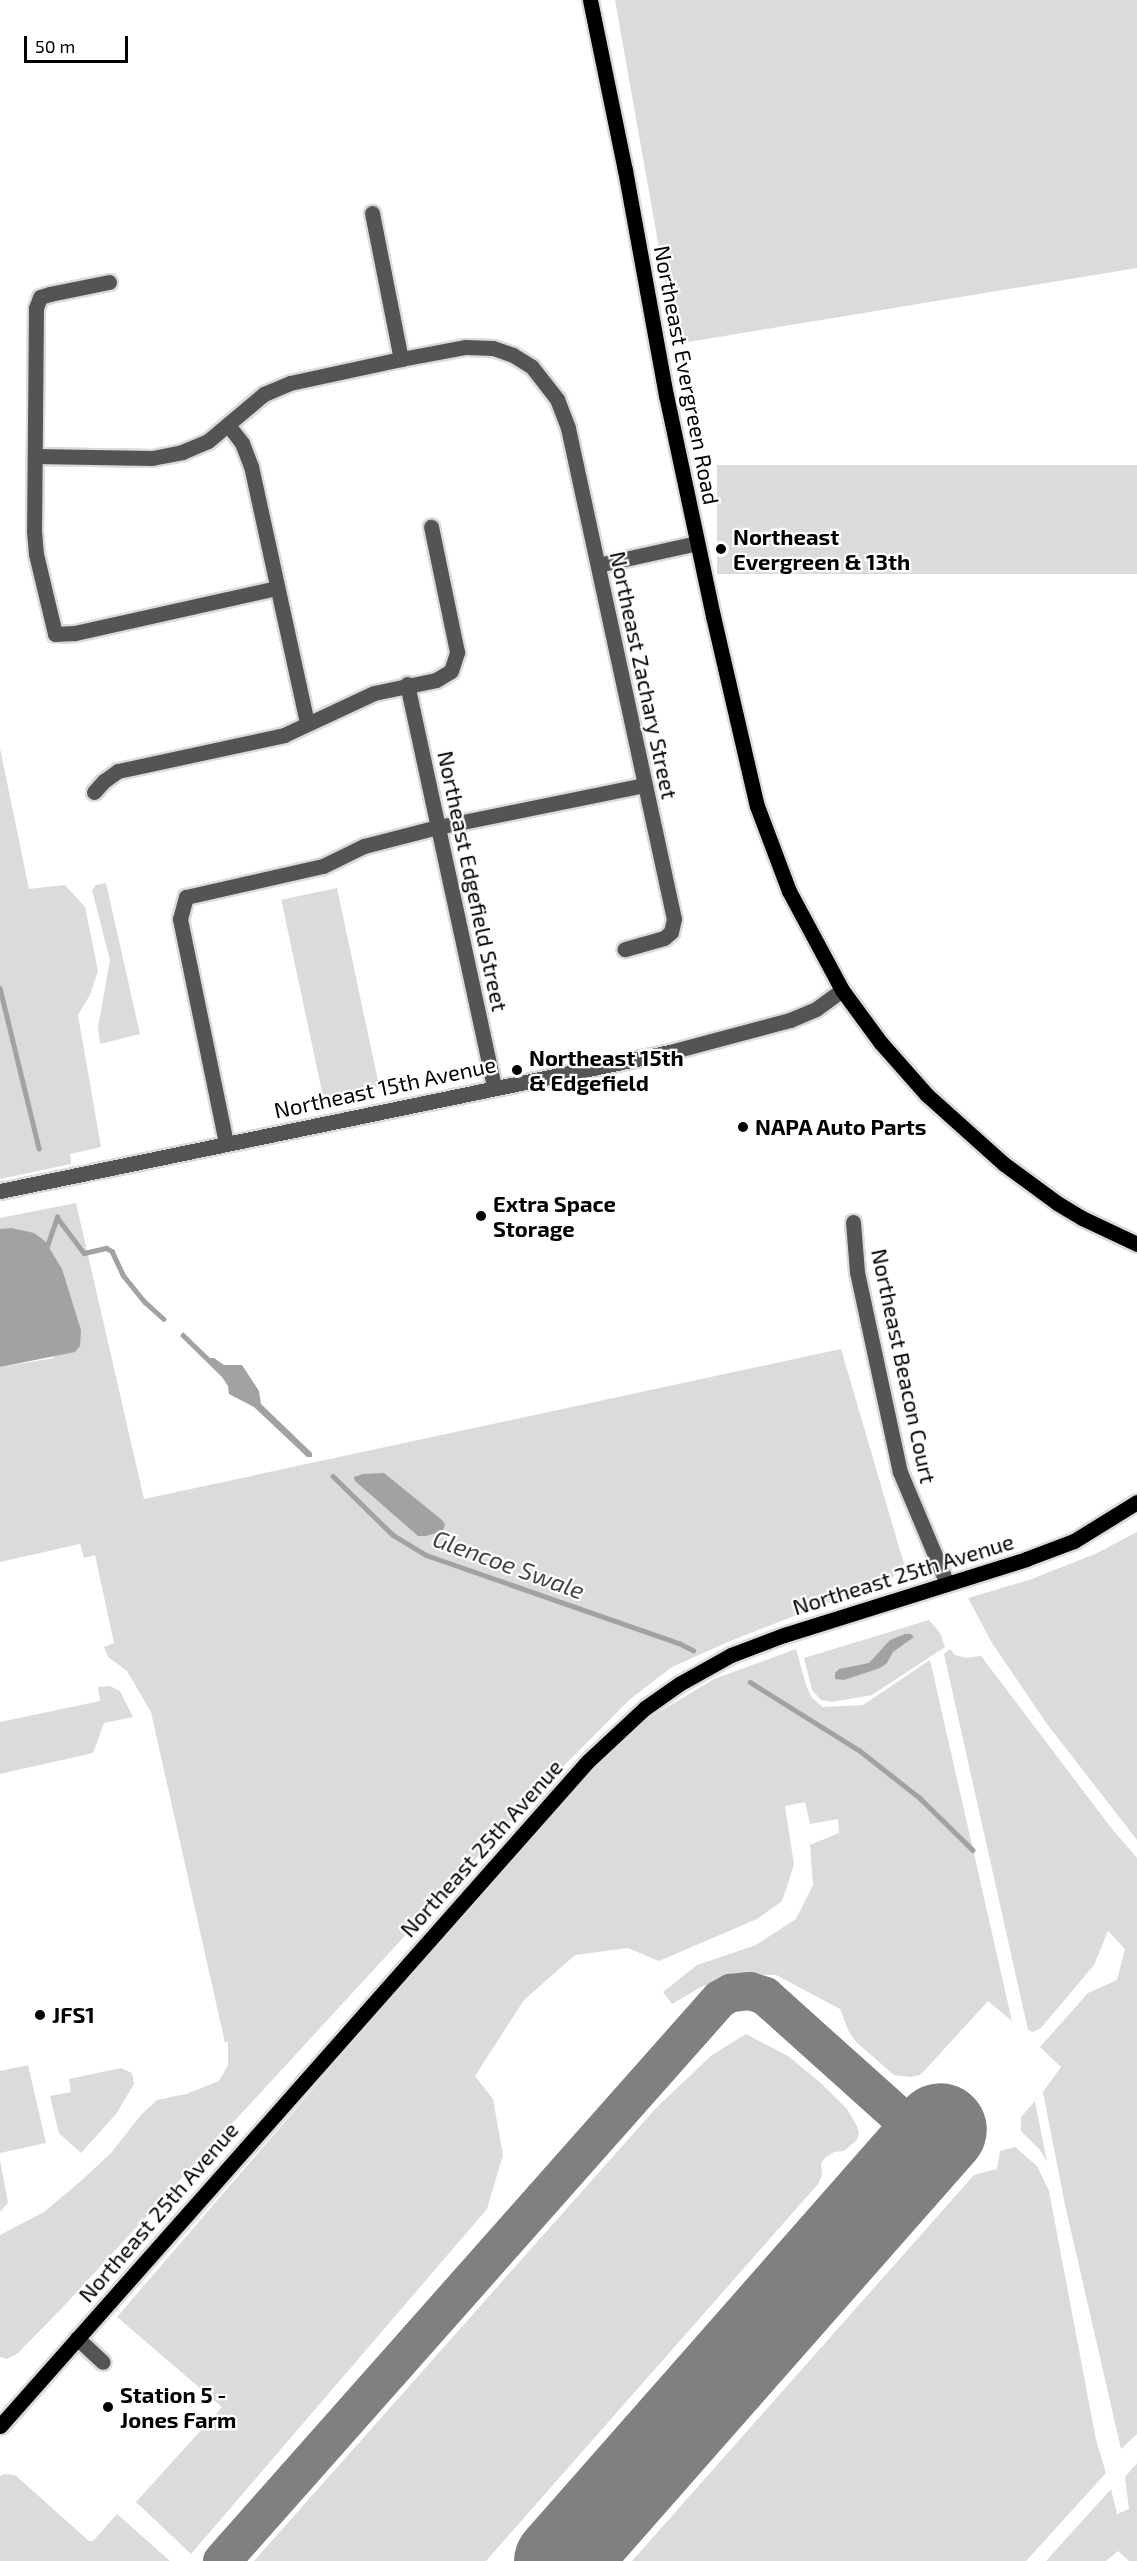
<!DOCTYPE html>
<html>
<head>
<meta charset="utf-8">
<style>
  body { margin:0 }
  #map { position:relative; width:1137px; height:2561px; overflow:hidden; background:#fff; font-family:"Exo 2",sans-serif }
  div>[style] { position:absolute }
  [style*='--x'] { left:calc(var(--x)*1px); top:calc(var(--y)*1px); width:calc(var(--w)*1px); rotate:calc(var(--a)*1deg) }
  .green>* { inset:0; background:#dbdbdb; transform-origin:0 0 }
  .water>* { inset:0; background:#a2a2a2 }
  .stream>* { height:4.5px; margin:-2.25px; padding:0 2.25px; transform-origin:2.25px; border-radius:2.25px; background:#a2a2a2 }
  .taxiway>* { height:38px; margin:-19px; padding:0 19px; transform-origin:19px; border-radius:19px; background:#808080 }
  .runway>* { height:93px; margin:-46.5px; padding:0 46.5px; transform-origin:46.5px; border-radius:46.5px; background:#808080 }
  .roads { filter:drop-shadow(2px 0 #dbdbdb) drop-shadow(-2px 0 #dbdbdb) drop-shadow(0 2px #dbdbdb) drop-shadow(0 -2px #dbdbdb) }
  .minor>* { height:15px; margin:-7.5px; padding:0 7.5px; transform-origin:7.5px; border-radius:7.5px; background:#545454 }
  .major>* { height:15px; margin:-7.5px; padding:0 7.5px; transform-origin:7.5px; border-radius:7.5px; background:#000 }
  .dots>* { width:16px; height:16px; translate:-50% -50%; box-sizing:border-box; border:3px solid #fff; border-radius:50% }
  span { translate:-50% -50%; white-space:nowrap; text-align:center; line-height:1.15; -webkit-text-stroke:4.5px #fff; paint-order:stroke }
  .street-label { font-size:22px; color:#000 }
  .poi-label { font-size:22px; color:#000; font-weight:700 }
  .left { translate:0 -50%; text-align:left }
  .water-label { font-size:24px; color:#434343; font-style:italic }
  .scale { position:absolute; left:24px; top:36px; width:104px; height:27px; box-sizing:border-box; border:3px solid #000; border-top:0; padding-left:8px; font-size:18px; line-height:21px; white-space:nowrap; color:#000; -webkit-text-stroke:4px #fff; paint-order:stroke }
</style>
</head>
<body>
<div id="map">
  <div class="green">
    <div style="clip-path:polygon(615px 0,1137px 0,1137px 268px,676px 344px)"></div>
    <div style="left:1137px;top:465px;width:109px;height:420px;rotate:90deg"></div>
    <div style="clip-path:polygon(0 748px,29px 889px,65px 885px,85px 907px,98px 971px,90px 995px,78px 1015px,101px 1147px,70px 1154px,71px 1164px,0 1179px)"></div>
    <div style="clip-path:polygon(106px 883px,140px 1034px,100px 1044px,98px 1027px,110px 960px,92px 890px,96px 885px)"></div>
    <div style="left:337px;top:888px;width:203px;height:57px;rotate:78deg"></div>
    <div style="clip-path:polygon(76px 1203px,144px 1499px,841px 1349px,904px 1564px,892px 1578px,730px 1641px,672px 1667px,629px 1700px,531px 1799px,63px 2307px,17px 2354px,7px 2359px,0 2357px,0 2235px,44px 2212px,82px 2180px,111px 2153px,141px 2115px,157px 2100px,186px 2094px,219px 2081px,228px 2065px,228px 2041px,225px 2043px,151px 1712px,127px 1671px,108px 1657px,104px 1647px,114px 1643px,95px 1555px,84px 1558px,80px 1544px,0 1562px,0 1367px,54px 1358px,45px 1241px,11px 1228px,0 1229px,0 1218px)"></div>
    <div style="clip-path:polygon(1137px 1532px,1137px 1840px,1047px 1724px,992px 1643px,968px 1598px,1029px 1580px,1095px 1554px)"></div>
    <div style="clip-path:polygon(929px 1620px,940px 1633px,945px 1647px,872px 1695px,832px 1702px,821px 1700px,812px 1690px,804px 1658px)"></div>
    <div style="clip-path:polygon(796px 1649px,806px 1685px,812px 1698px,823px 1707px,863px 1705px,930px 1660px,1012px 2021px,988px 2001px,926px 2069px,920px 2075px,910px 2077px,894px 2075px,856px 2042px,849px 2032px,840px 2009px,776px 1975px,736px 1974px,701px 1987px,672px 2004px,663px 1992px,697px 1965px,756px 1945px,796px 1919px,813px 1885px,810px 1845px,839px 1833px,838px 1819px,810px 1824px,805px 1802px,785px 1806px,794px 1865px,782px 1901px,757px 1919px,659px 1961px,628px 1948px,575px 1955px,524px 2000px,475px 2076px,493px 2099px,503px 2155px,487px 2209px,191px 2554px,136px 2502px,222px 2407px,117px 2317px,344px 2053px,592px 1772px,649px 1718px,714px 1679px)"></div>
    <div style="clip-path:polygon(950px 1649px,955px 1655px,966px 1658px,981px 1656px,1112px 1829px,1137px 1858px,1137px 2434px,1121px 2449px,1065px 2205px,1043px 2092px,1061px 2067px,1040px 2047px,1088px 1993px,1117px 1980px,1125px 1949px,1108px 1931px,1094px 1965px,1040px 2029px,1032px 2032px,1028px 2030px,944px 1654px)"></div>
    <div style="clip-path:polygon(98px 1687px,110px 1686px,120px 1691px,133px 1717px,104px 1723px,93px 1753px,0 1774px,0 1722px,100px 1701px)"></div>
    <div style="clip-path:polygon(746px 2034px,788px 2056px,822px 2084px,847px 2109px,857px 2126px,859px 2133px,857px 2140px,844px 2151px,834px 2152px,826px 2157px,821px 2163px,822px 2175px,818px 2184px,486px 2561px,254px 2561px,657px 2107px,712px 2055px)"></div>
    <div style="clip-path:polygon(28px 2065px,46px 2143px,0 2153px,0 2071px)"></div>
    <div style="clip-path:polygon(121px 2068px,132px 2073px,134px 2084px,116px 2114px,81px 2153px,59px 2133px,50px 2096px,71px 2092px,69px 2079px)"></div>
    <div style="clip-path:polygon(1035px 2101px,1040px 2127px,1047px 2162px,1040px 2150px,1021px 2131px,1021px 2117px)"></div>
    <div style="clip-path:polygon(1015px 2147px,1037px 2166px,1049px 2191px,1096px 2440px,1106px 2473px,1026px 2561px,632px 2561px,974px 2175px,997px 2169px,1000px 2151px)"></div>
    <div style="clip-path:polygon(0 2160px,8px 2203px,0 2212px)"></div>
    <div style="clip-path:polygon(1137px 2463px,1137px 2561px,1129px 2561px,1118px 2551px,1106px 2561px,1046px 2561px,1111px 2489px,1117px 2514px,1129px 2509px,1125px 2477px)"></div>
    <div style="clip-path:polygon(4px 2474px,15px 2475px,89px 2541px,93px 2541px,117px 2514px,170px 2561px,0 2561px,0 2476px)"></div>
  </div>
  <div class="water">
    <div style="clip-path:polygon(11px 1228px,34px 1233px,45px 1241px,62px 1269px,81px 1330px,80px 1346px,75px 1352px,0 1367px,0 1229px)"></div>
    <div style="clip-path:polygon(183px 1332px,210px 1358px,214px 1358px,224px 1365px,242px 1365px,259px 1391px,261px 1404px,312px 1453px,312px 1457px,307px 1457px,254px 1407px,229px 1394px,228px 1386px,222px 1377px,180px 1336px)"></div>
    <div style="clip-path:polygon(384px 1473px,442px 1520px,445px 1524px,443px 1531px,426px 1536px,418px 1536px,355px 1481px,354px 1477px,363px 1474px)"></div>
    <div style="clip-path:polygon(905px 1634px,911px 1634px,914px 1637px,893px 1652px,887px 1663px,880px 1668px,844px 1680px,835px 1679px,835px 1673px,839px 1669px,869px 1663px,890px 1640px)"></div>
  </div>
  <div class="stream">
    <div style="--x:0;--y:988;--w:165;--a:76.3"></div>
    <div style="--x:46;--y:1249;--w:34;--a:-71"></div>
    <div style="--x:57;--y:1217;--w:45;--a:53.1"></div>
    <div style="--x:84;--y:1253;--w:23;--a:-13"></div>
    <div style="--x:106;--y:1248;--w:7;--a:27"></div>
    <div style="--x:112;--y:1251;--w:26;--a:65"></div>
    <div style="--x:123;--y:1275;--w:35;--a:51"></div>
    <div style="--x:145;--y:1302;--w:25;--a:42"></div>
    <div style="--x:333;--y:1476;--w:84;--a:44.5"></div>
    <div style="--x:393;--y:1535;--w:39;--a:31"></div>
    <div style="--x:426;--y:1555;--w:268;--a:19.2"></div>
    <div style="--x:679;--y:1643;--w:16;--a:27"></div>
    <div style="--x:750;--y:1682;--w:128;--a:32"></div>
    <div style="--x:859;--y:1750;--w:78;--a:38.2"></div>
    <div style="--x:920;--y:1798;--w:74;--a:44.5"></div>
  </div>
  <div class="taxiway">
    <div style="--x:222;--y:2561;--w:751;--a:-48.46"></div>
    <div style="--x:720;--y:1999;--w:13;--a:-29"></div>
    <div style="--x:731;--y:1993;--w:19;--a:-6"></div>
    <div style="--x:750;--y:1991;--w:16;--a:18"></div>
    <div style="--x:765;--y:1996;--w:219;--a:41.9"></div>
  </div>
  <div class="runway">
    <div style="--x:560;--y:2561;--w:575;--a:-48.66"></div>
  </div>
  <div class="roads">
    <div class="minor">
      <div style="--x:372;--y:213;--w:149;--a:78.8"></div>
      <div style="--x:109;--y:282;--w:60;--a:168.5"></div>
      <div style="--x:50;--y:294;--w:10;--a:163"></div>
      <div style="--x:40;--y:297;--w:12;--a:110"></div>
      <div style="--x:36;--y:308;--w:223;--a:90.5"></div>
      <div style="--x:34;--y:531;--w:23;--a:85"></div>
      <div style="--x:36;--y:554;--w:82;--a:76.6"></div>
      <div style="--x:55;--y:634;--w:20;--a:-3"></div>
      <div style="--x:75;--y:633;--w:207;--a:-12.6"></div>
      <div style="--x:228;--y:425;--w:23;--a:52"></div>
      <div style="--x:242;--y:443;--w:25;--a:69"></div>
      <div style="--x:251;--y:466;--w:262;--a:77.7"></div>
      <div style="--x:35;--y:456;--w:117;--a:1"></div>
      <div style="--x:152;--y:458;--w:31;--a:-11"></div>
      <div style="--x:182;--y:452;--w:28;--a:-23"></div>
      <div style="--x:208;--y:441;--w:73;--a:-40"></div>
      <div style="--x:264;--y:394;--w:28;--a:-23"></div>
      <div style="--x:290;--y:383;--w:114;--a:-12.2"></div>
      <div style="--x:401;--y:359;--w:66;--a:-10.5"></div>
      <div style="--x:466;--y:347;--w:27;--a:2"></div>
      <div style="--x:493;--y:348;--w:21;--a:19"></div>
      <div style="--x:513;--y:355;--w:22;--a:32"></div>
      <div style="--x:532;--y:367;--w:41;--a:52"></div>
      <div style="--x:557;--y:399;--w:31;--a:69"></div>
      <div style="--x:568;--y:428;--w:502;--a:77.82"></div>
      <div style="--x:674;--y:919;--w:13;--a:103"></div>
      <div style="--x:671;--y:932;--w:9;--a:139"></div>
      <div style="--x:664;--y:938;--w:41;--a:164.2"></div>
      <div style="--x:598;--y:565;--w:101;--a:-12.5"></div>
      <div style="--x:407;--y:684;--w:412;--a:77.8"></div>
      <div style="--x:94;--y:792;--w:15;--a:-48"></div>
      <div style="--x:104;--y:781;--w:17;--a:-36"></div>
      <div style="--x:118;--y:771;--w:170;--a:-12.2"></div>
      <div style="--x:284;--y:735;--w:99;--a:-25"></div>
      <div style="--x:374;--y:693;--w:63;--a:-11.8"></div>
      <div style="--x:436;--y:680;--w:17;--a:-31"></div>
      <div style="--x:451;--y:671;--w:20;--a:-72"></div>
      <div style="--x:457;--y:652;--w:128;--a:-101.7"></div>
      <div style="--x:226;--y:1143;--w:229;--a:-101.6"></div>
      <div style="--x:180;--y:919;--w:23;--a:-75"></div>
      <div style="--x:186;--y:897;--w:140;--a:-12.8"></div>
      <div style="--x:323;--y:866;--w:46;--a:-26"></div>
      <div style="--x:364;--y:846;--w:76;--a:-14.4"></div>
      <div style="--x:438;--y:827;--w:210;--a:-11.5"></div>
      <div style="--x:0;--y:1191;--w:684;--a:-11.72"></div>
      <div style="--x:670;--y:1052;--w:124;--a:-14.9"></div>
      <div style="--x:790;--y:1020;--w:28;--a:-23"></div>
      <div style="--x:816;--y:1009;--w:32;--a:-36"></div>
      <div style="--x:853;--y:1222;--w:50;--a:85.4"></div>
      <div style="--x:857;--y:1272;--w:205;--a:77.9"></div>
      <div style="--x:900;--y:1472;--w:121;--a:67.2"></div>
      <div style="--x:77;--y:2338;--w:35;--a:43"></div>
    </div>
    <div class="major">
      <div style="--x:590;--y:0;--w:174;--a:78.4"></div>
      <div style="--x:625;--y:170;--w:229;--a:79.7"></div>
      <div style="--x:666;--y:395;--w:226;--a:78"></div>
      <div style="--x:713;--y:616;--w:195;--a:77"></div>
      <div style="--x:757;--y:806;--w:91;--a:69.4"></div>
      <div style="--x:789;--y:891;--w:112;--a:61.8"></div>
      <div style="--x:842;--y:990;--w:66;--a:53.7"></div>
      <div style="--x:881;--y:1043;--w:69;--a:48.5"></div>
      <div style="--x:927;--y:1095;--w:103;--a:41.9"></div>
      <div style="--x:1004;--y:1164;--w:66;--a:36.3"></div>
      <div style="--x:1057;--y:1203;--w:29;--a:31"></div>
      <div style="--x:1082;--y:1218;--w:61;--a:25.3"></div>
      <div style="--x:0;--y:2426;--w:886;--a:-48.52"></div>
      <div style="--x:587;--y:1762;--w:79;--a:-43"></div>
      <div style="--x:645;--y:1708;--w:42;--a:-35.2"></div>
      <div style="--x:679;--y:1684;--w:60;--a:-29.1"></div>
      <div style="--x:731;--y:1655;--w:57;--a:-20.7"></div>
      <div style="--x:784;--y:1635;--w:254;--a:-17.4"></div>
      <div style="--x:1026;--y:1559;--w:51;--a:-20.6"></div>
      <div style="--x:1074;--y:1541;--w:74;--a:-31.8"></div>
    </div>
  </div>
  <div class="dots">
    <div style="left:721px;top:549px;background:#000"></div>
    <div style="left:517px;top:1070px;background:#000"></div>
    <div style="left:743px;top:1127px;background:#000"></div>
    <div style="left:481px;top:1216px;background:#000"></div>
    <div style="left:40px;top:2015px;background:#000"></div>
    <div style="left:108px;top:2407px;background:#000"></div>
  </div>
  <div class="street-label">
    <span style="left:687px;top:375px;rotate:79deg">Northeast Evergreen Road</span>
    <span style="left:644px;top:675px;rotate:78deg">Northeast Zachary Street</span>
    <span style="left:473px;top:881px;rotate:78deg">Northeast Edgefield Street</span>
    <span style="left:385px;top:1087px;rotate:-12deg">Northeast 15th Avenue</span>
    <span style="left:904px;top:1366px;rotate:78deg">Northeast Beacon Court</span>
    <span style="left:903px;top:1574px;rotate:-17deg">Northeast 25th Avenue</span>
    <span style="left:481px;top:1848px;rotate:-48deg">Northeast 25th Avenue</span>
    <span style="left:158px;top:2212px;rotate:-49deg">Northeast 25th Avenue</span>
  </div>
  <div class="poi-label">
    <span class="left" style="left:733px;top:549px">Northeast<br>Evergreen &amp; 13th</span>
    <span class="left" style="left:529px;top:1070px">Northeast 15th<br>&amp; Edgefield</span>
    <span class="left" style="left:755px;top:1127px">NAPA Auto Parts</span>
    <span class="left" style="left:493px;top:1216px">Extra Space<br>Storage</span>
    <span class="left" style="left:52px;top:2015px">JFS1</span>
    <span class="left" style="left:120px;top:2407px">Station 5 -<br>Jones Farm</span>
  </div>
  <div class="water-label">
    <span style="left:509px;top:1564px;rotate:20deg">Glencoe Swale</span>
  </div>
  <div class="scale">50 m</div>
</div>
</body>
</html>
